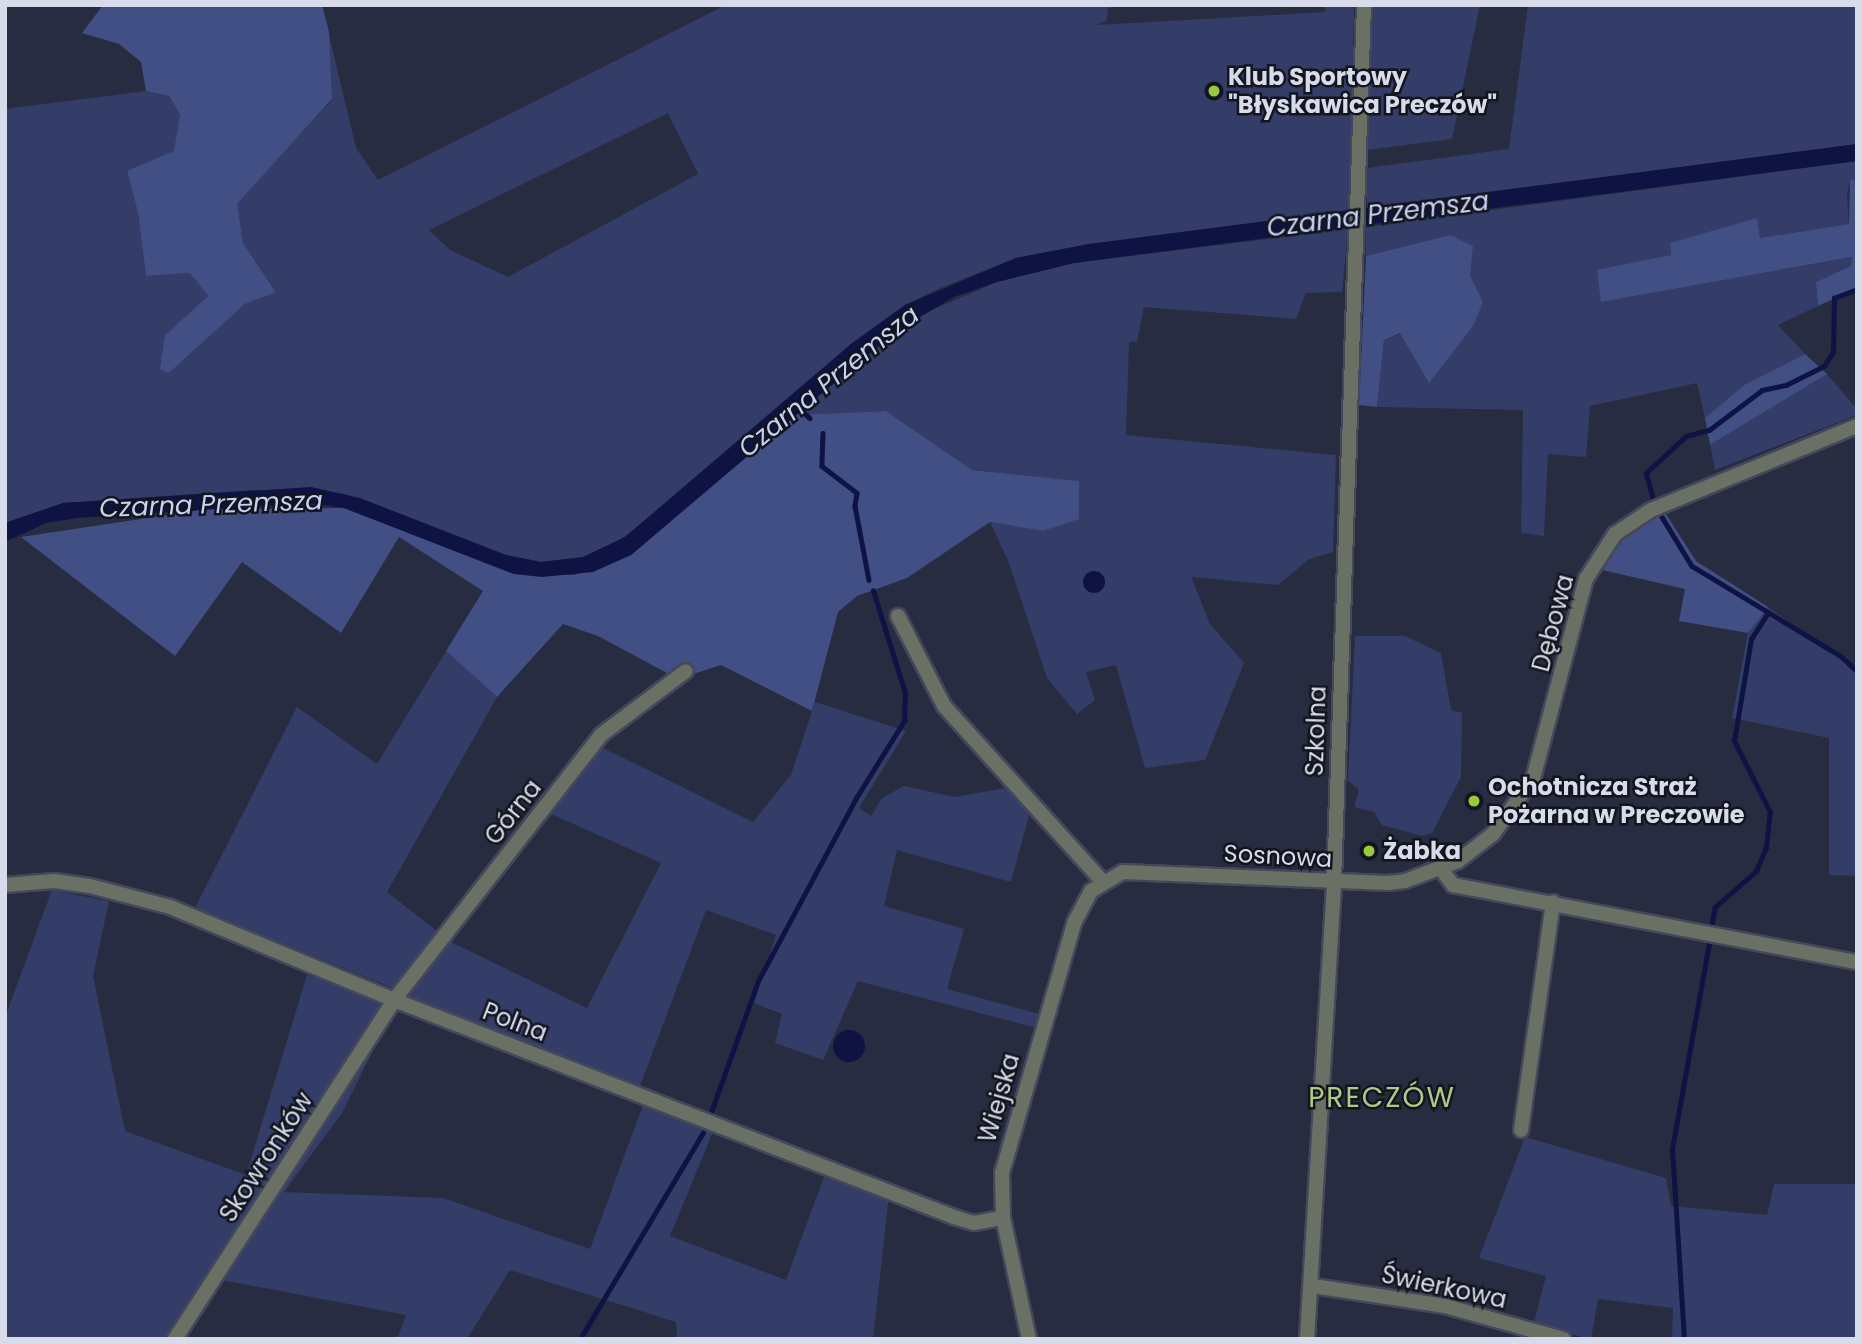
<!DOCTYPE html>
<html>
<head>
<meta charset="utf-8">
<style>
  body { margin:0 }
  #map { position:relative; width:1862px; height:1344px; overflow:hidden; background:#272c40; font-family:Poppins,sans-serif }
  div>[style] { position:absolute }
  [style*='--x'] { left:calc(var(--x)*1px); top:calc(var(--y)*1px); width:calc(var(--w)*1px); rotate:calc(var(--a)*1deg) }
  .green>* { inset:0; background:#333d68 }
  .forest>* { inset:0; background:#424f85 }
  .water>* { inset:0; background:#0e1344 }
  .round { border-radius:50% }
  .stream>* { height:4.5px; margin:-2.25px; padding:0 2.25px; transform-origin:2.25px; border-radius:2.25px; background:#0e1344 }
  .roads { filter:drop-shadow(2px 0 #43485b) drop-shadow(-2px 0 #43485b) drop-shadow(0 2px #43485b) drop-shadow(0 -2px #43485b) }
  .minor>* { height:14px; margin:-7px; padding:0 7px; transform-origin:7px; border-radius:7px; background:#6b7065 }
  .tertiary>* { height:14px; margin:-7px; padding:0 7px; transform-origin:7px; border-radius:7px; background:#6b7065 }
  .dots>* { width:19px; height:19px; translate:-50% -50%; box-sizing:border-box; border:4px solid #13151e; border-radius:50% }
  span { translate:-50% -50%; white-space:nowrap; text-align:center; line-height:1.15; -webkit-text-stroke:5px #13151e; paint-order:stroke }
  .poi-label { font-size:24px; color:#d8dcea; font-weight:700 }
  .left { translate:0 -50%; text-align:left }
  .street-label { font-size:24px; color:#d8dcea }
  .water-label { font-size:26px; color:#c7d1f3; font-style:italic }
  .quarter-label { font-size:28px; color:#afcb83; letter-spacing:2px }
  .frame { position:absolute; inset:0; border:7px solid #d8dcea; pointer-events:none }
</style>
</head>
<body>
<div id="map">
  <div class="green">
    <div style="clip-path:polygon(evenodd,322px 5px,356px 148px,378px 180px,726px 5px,1125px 5px,1108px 8px,1107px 20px,1097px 25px,1325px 12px,1325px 5px,1354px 5px,1350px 211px,1089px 244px,1016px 258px,940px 288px,905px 305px,851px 344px,666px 505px,612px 546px,583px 557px,541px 562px,506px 555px,341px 493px,252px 490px,63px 503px,5px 523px,5px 109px,146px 91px,169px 96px,180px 115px,175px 151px,127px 172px,138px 213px,146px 276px,190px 273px,208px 296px,165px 335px,169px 373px,245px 304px,276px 291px,243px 243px,236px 204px,332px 100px,322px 5px,668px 113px,698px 174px,508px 277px,450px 250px,429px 230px,668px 113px)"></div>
    <div style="clip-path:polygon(1369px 5px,1480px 5px,1452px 139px,1367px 150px)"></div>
    <div style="clip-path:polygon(1528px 5px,1857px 5px,1857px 144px,1367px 209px,1367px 168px,1509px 149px)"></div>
    <div style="clip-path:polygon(1857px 161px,1857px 180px,1850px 180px,1847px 195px,1849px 224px,1760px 238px,1757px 219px,1670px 244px,1671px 255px,1601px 302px,1853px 257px,1851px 266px,1816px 282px,1818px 306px,1778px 325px,1805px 354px,1744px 385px,1705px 418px,1697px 383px,1590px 406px,1586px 457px,1548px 454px,1544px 536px,1521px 533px,1523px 410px,1377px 407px,1384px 340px,1483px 302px,1450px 235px,1366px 256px,1365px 227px)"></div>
    <div style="clip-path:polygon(1348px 229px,1342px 292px,1306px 293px,1296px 319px,1144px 307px,1137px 342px,1129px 342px,1126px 435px,1336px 455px,1333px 552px,1309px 559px,1278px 585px,1191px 577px,1210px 624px,1244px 663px,1205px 760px,1145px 768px,1116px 665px,1086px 672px,1095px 700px,1077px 714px,1047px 678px,1009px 563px,990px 522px,1043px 531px,1079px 481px,972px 470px,886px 411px,795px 415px,916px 317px,997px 282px,1074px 263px)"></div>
    <div style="clip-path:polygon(1827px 374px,1857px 409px,1857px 415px,1715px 470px,1710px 445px)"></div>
    <div style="clip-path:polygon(1768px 607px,1857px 671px,1857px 876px,1829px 875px,1829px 738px,1732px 718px,1748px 633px)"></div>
    <div style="clip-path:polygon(1355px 636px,1405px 636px,1441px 653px,1451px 710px,1462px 713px,1461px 777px,1432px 833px,1422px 836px,1382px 825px,1374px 812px,1354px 807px,1359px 790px,1348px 780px)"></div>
    <div style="clip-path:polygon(446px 651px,497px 697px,387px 892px,442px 935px,393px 988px,195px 908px,297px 707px,377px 764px)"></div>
    <div style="clip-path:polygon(815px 702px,906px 731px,859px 808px,871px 816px,882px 798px,904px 786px,955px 797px,1011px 787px,1031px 808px,1011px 882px,897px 850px,884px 906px,964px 929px,947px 989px,1039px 1014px,1037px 1028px,858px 981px,823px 1060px,775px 1043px,782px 1014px,754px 1003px,776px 935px,706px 910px,638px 1091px,408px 996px,447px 940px,587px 1008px,661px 863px,549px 813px,599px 746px,753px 822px,791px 775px)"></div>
    <div style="clip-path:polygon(52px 890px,109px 901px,93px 976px,125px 1131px,246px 1175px,307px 975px,396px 1004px,342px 1113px,284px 1192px,443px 1198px,590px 1249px,646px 1097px,715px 1127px,670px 1236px,786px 1280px,827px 1169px,889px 1195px,873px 1339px,677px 1339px,676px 1322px,510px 1270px,467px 1339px,397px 1339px,406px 1315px,206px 1277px,169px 1339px,5px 1339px,5px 1017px)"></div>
    <div style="clip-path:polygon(1525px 1137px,1666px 1178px,1671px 1206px,1767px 1215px,1774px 1184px,1857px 1184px,1857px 1339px,1672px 1339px,1673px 1308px,1598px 1299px,1591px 1339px,1533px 1326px,1546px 1276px,1479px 1258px)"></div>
  </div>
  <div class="forest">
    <div style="clip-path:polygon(103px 5px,322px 5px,329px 32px,332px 99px,237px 204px,243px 243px,276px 292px,245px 304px,169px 373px,160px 369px,165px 335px,208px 296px,190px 273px,146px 276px,138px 213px,127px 171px,174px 151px,180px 115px,169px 96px,146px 91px,141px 62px,119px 44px,82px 33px)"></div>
    <div style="clip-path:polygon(1850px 180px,1857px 180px,1857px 288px,1818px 306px,1816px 282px,1851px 266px,1852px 257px,1601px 302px,1597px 270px,1671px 255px,1670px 243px,1757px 218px,1760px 238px,1849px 224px)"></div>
    <div style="clip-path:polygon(1450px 235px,1473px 246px,1470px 275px,1483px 302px,1473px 326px,1429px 383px,1400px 333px,1384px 340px,1377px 407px,1359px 405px,1366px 256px)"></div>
    <div style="clip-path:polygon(1805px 354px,1827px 374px,1710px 445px,1705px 418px,1744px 385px)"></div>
    <div style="clip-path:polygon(886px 411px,972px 470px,1079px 481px,1079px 519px,1043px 531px,990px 522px,907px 578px,857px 596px,838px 612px,812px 711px,721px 665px,678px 679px,598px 636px,563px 624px,497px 697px,446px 651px,483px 591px,399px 537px,341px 633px,242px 562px,175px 656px,21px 537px,207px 509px,344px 508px,514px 574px,574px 575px,631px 555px,795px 415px)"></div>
    <div style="clip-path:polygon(1664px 511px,1696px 561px,1768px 607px,1748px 633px,1679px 621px,1685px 589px,1598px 569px,1636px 524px)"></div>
  </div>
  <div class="water">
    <div style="clip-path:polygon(1857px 144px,1857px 161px,1074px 263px,997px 282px,954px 297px,893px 333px,631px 555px,593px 572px,542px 577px,514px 574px,344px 508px,309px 503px,77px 518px,46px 523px,5px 542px,5px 523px,63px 503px,311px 487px,360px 498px,506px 555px,541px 562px,583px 557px,625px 537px,851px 344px,905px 305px,1016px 258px,1089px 244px)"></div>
    <div class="round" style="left:1083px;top:571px;width:22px;height:22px"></div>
    <div class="round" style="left:833px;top:1030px;width:32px;height:32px"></div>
  </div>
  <div class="stream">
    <div style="--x:798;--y:407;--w:16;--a:43"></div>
    <div style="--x:823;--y:433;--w:33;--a:92"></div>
    <div style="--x:822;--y:466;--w:44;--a:37.6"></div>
    <div style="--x:857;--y:493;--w:13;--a:99"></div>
    <div style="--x:855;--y:506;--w:75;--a:79.3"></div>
    <div style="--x:1653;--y:500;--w:28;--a:-105"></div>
    <div style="--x:1646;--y:473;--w:54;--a:-42.8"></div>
    <div style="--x:1686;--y:436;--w:24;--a:-15"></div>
    <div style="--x:1709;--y:430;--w:66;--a:-37"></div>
    <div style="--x:1762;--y:390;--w:25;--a:-12"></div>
    <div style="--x:1786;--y:385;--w:42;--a:-26.6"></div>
    <div style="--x:1824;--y:366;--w:17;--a:-57"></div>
    <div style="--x:1833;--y:352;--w:54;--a:-88.9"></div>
    <div style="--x:1834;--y:298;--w:25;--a:-21"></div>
    <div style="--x:1659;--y:512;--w:63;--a:58.6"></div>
    <div style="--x:1692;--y:566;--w:175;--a:31.2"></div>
    <div style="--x:1842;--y:657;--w:21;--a:43"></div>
    <div style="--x:1711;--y:927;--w:20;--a:-79"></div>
    <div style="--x:1715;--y:907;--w:55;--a:-41.3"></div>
    <div style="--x:1756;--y:871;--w:25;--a:-67"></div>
    <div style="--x:1766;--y:848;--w:36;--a:-84"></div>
    <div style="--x:1770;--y:812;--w:80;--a:-116.9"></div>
    <div style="--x:1734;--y:741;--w:103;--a:-80.5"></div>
    <div style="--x:1751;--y:639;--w:31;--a:-57"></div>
    <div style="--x:710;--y:1115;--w:142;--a:-70.3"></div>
    <div style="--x:758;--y:981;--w:208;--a:-61.8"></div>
    <div style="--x:856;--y:798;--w:91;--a:-58.1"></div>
    <div style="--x:904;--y:721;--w:28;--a:-88"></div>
    <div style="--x:905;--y:693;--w:107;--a:-107.4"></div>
    <div style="--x:580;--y:1339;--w:240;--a:-59.2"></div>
    <div style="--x:1684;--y:1339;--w:190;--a:-93.6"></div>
    <div style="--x:1672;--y:1149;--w:208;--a:-79.8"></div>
  </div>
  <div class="roads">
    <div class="minor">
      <div style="--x:898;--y:616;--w:101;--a:62.9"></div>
      <div style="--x:944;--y:706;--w:236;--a:47.9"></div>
      <div style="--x:1442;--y:870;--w:19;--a:54"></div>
      <div style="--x:1453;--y:885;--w:411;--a:10.8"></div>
      <div style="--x:1521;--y:1130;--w:230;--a:-82"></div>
      <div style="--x:1313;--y:1286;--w:134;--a:8.6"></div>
      <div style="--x:1445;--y:1306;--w:123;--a:15.6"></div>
      <div style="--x:175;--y:1339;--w:404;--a:-57.1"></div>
      <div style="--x:394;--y:1000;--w:336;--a:-52"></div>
      <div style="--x:601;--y:735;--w:106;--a:-37"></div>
      <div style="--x:1307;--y:1339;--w:458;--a:-86.6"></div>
      <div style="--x:1334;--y:882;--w:878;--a:-88.04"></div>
    </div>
    <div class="tertiary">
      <div style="--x:5;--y:885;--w:49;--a:-4.7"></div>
      <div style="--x:54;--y:881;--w:36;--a:8"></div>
      <div style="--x:90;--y:886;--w:83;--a:14.7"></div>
      <div style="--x:170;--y:907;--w:243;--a:22.5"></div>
      <div style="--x:394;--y:1000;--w:601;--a:21.18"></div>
      <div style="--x:954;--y:1217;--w:21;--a:17"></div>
      <div style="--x:974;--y:1223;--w:29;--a:-10"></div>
      <div style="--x:1029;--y:1339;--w:124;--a:-102.1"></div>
      <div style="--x:1003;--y:1218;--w:45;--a:-91.3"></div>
      <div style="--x:1002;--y:1173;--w:260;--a:-73.9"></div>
      <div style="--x:1074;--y:923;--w:36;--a:-62"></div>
      <div style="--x:1091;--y:891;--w:37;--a:-31"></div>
      <div style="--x:1123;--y:872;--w:264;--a:2.4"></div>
      <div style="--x:1387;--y:883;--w:18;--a:-6"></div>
      <div style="--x:1405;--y:881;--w:57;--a:-20.7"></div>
      <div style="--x:1458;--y:861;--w:44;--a:-37.6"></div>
      <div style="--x:1493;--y:834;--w:68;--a:-54"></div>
      <div style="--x:1533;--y:779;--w:207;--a:-75.2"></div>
      <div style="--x:1586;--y:579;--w:54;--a:-57.2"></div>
      <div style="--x:1615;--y:534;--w:43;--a:-33.7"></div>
      <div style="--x:1651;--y:510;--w:222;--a:-22.2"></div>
    </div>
  </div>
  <div class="dots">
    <div style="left:1214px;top:91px;background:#9bcb33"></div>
    <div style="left:1474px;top:801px;background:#9bcb33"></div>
    <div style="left:1369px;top:851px;background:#9bcb33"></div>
  </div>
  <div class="poi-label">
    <span class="left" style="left:1228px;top:91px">Klub Sportowy<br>"Błyskawica Preczów"</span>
    <span class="left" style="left:1488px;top:801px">Ochotnicza Straż<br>Pożarna w Preczowie</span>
    <span class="left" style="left:1383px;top:851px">Żabka</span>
  </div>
  <div class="street-label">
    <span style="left:1553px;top:623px;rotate:-75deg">Dębowa</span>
    <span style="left:1316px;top:731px;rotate:-88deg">Szkolna</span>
    <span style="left:513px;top:812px;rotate:-52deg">Górna</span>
    <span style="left:1278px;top:856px;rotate:3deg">Sosnowa</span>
    <span style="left:515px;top:1022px;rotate:21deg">Polna</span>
    <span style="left:999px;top:1098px;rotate:-74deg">Wiejska</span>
    <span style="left:266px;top:1157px;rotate:-57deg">Skowronków</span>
    <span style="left:1444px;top:1287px;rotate:12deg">Świerkowa</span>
  </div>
  <div class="water-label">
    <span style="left:1378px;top:215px;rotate:-7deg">Czarna Przemsza</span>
    <span style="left:829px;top:382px;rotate:-39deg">Czarna Przemsza</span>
    <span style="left:211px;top:505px;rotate:-2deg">Czarna Przemsza</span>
  </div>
  <div class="quarter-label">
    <span style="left:1382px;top:1098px">PRECZÓW</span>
  </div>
  <div class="frame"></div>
</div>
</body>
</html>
